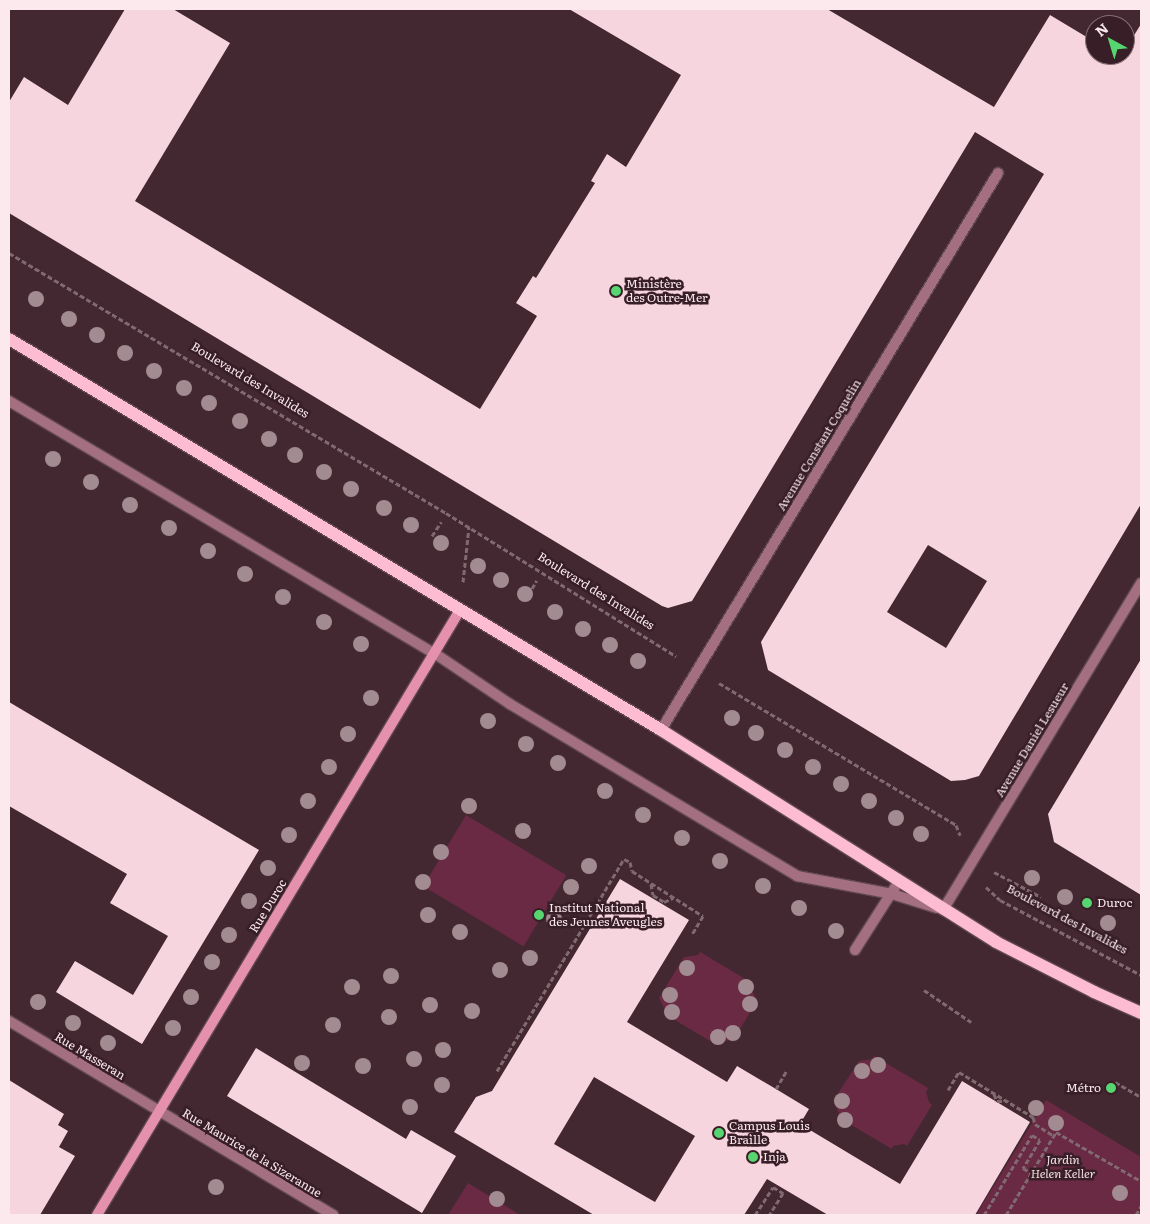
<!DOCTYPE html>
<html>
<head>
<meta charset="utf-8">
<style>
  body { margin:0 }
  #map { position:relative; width:1150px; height:1224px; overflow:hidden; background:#432831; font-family:Literata,serif }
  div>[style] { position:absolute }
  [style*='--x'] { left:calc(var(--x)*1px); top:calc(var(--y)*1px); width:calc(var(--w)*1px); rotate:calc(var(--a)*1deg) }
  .green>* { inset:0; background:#6a2a44; transform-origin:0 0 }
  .building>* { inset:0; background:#f6d5df }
  .path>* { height:3px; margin-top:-1.5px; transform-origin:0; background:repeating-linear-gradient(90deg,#816970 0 5px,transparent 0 7.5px) }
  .roads { filter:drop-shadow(1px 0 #60474f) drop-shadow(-1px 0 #60474f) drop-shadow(0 1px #60474f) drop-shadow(0 -1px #60474f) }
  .lane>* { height:10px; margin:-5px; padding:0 5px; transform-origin:5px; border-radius:5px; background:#a46f81 }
  .street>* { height:10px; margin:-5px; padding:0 5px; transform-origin:5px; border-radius:5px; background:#a46f81 }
  .secondary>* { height:10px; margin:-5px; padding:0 5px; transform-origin:5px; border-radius:5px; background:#e591ae }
  .primary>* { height:12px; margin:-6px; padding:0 6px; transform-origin:6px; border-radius:6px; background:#fdbcd1 }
  .trees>* { width:16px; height:16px; margin:-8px; border-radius:50%; background:#a38b92 }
  .dots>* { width:14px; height:14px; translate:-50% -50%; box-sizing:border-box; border:2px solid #381e27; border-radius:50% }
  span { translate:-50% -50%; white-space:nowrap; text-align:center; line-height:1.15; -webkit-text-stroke:5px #381e27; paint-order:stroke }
  .poi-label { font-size:12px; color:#fbe9ee }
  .left { translate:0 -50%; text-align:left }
  .right { translate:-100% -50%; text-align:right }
  .street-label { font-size:12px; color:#fbe9ee }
  .park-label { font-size:12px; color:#f2dce2; font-style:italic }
  .frame { position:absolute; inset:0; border:10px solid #fbe9ee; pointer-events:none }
  .north { position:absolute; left:1085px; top:15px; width:50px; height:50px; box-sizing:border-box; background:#381e27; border:1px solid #866f77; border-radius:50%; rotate:321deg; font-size:14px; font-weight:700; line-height:20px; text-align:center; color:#fbe9ee }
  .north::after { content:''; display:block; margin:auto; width:18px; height:22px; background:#57d570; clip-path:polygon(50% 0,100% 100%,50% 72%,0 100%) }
</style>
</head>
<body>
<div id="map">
  <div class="green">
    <div style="left:466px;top:815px;width:117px;height:83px;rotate:31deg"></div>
    <div style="clip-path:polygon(700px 952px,752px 983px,750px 986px,757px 1001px,732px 1042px,729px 1040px,715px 1044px,663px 1013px,665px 1010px,659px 998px,684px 957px,698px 955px)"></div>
    <div style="clip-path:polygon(874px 1056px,928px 1088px,926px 1092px,929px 1102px,932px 1105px,907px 1146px,904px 1144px,893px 1146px,892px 1149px,838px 1117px,839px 1113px,833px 1101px,859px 1061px,872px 1059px)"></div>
    <div style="clip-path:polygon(1046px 1100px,1141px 1157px,1141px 1215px,976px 1215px)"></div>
    <div style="clip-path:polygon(468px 1183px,520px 1215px,448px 1215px)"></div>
  </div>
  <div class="building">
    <div style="clip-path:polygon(evenodd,125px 9px,173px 9px,230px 43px,135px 201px,480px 409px,537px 316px,516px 303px,533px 276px,536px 278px,595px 183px,591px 181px,607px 154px,626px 167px,681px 75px,569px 9px,827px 9px,994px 107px,1050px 15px,1095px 42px,1095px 55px,1117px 55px,1121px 57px,1125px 55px,1125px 50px,1141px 24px,1141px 504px,979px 776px,965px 780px,951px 781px,768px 670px,761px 642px,1044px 174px,975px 132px,692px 601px,668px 608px,662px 606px,9px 213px,9px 102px,24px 77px,68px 105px,125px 9px,928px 545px,987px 581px,946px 648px,887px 612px,928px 545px)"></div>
    <div style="clip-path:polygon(1141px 659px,1141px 895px,1054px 842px,1048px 814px)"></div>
    <div style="clip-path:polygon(9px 702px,259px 850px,142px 1044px,56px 992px,75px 961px,133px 995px,168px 936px,110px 903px,127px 874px,9px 806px)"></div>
    <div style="clip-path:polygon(evenodd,620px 879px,689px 920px,627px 1022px,727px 1082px,737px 1066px,776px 1089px,809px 1109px,800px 1124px,900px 1184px,962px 1081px,1030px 1122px,975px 1215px,828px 1215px,767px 1179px,744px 1215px,594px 1215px,454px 1132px,476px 1097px,492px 1091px,620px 879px,594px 1077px,695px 1136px,655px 1202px,554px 1144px,594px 1077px)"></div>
    <div style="clip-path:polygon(256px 1048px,406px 1139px,411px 1130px,456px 1156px,422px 1213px,227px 1096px)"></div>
    <div style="clip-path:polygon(9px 1080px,64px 1114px,58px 1125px,68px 1131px,59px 1147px,75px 1156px,40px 1215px,9px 1215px)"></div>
  </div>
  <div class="path">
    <div style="--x:9;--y:253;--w:508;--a:30.75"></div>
    <div style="--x:446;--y:513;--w:271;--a:31.9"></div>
    <div style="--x:432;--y:536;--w:17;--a:-57"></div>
    <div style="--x:463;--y:582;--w:55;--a:-83.8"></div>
    <div style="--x:528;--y:595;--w:17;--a:-59"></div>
    <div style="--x:719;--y:683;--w:276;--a:30.9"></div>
    <div style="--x:956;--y:825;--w:11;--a:68"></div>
    <div style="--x:994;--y:872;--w:53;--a:28"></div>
    <div style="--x:651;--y:884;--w:11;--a:80"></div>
    <div style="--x:653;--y:895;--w:13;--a:32"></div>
    <div style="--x:664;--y:902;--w:10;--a:-24"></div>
    <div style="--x:986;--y:887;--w:19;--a:43"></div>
    <div style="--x:1000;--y:900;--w:160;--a:28"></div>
    <div style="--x:924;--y:990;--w:57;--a:34.2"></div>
    <div style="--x:497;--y:1071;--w:247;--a:-59.1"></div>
    <div style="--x:624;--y:859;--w:7;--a:27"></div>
    <div style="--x:630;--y:862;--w:9;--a:77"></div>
    <div style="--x:632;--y:871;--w:84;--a:32.4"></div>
    <div style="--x:703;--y:916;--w:21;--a:121"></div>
    <div style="--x:1115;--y:1082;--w:30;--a:30"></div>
    <div style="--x:776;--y:1089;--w:22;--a:-60"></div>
    <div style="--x:948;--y:1090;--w:21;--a:-59"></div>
    <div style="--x:959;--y:1072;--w:87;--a:31.3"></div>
    <div style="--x:1033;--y:1117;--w:7;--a:74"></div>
    <div style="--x:1035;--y:1124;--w:22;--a:32"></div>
    <div style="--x:994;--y:1094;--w:8;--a:67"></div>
    <div style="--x:997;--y:1101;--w:9;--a:0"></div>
    <div style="--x:755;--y:1215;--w:33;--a:-57"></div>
    <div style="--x:773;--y:1187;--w:12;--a:31"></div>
    <div style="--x:783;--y:1193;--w:26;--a:122"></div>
    <div style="--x:984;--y:1215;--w:93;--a:-59"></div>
    <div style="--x:1032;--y:1135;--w:9;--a:32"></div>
    <div style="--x:1040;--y:1140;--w:33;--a:121"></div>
    <div style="--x:1023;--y:1168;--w:9;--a:32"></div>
    <div style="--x:1006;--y:1215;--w:97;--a:-58.9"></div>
    <div style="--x:1056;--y:1132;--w:98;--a:30"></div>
    <div style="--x:1136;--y:1215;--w:10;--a:-61"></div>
  </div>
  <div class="roads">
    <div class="lane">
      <div style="--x:9;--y:401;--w:494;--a:30.7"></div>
      <div style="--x:434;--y:653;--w:92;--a:33.9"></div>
      <div style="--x:510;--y:704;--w:335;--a:30.9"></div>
      <div style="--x:797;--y:876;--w:97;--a:10.7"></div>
      <div style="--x:892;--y:894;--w:47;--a:17.3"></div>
      <div style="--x:855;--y:950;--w:82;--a:-57.5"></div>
    </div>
    <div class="street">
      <div style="--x:661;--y:730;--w:651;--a:-58.82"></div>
      <div style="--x:943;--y:910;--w:382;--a:-58.8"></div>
      <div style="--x:9;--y:1021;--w:378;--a:30.9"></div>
    </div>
    <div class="secondary">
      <div style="--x:97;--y:1215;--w:706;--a:-59.04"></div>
    </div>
    <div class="primary">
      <div style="--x:9;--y:339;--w:760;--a:30.95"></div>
      <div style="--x:661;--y:730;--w:396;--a:32.3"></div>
      <div style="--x:996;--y:942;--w:110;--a:27"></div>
      <div style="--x:1094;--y:992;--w:51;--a:24.1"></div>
    </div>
  </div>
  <div class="trees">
    <div style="left:36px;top:299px"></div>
    <div style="left:69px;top:319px"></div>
    <div style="left:97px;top:335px"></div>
    <div style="left:125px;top:353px"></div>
    <div style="left:154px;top:371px"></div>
    <div style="left:184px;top:388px"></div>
    <div style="left:209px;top:403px"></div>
    <div style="left:240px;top:421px"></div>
    <div style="left:269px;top:439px"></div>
    <div style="left:295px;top:455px"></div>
    <div style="left:53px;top:459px"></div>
    <div style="left:324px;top:472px"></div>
    <div style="left:91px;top:482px"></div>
    <div style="left:351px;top:489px"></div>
    <div style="left:130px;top:505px"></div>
    <div style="left:384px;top:508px"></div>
    <div style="left:411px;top:525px"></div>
    <div style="left:169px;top:528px"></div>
    <div style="left:441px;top:543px"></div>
    <div style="left:208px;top:551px"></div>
    <div style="left:478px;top:566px"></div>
    <div style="left:245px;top:574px"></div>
    <div style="left:501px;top:580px"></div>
    <div style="left:525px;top:594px"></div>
    <div style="left:283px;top:597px"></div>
    <div style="left:555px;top:612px"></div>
    <div style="left:324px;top:622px"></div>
    <div style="left:583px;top:629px"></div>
    <div style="left:361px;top:644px"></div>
    <div style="left:610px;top:645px"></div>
    <div style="left:638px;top:661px"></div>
    <div style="left:371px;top:698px"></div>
    <div style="left:732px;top:718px"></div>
    <div style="left:488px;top:721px"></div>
    <div style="left:756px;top:733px"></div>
    <div style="left:348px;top:734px"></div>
    <div style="left:526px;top:744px"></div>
    <div style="left:785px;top:750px"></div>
    <div style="left:558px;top:763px"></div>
    <div style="left:329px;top:767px"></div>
    <div style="left:813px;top:767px"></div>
    <div style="left:841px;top:784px"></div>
    <div style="left:605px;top:791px"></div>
    <div style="left:308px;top:801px"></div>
    <div style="left:869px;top:801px"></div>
    <div style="left:469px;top:806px"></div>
    <div style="left:643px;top:815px"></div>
    <div style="left:896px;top:818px"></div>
    <div style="left:523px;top:831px"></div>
    <div style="left:921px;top:834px"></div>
    <div style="left:289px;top:835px"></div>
    <div style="left:682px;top:838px"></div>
    <div style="left:441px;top:852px"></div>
    <div style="left:720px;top:861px"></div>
    <div style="left:589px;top:866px"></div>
    <div style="left:268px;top:868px"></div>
    <div style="left:1032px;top:878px"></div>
    <div style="left:423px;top:882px"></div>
    <div style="left:763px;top:886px"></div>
    <div style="left:571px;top:887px"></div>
    <div style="left:1065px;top:897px"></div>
    <div style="left:249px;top:901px"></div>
    <div style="left:799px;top:908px"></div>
    <div style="left:428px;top:915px"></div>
    <div style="left:554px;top:919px"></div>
    <div style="left:1108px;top:923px"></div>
    <div style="left:836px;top:931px"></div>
    <div style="left:460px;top:932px"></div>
    <div style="left:229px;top:935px"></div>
    <div style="left:530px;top:958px"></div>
    <div style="left:212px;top:962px"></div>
    <div style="left:687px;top:968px"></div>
    <div style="left:500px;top:970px"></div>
    <div style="left:391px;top:976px"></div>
    <div style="left:352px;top:987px"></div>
    <div style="left:746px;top:987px"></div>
    <div style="left:670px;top:995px"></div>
    <div style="left:191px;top:997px"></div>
    <div style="left:38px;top:1002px"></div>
    <div style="left:750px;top:1004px"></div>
    <div style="left:430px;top:1005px"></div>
    <div style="left:472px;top:1011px"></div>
    <div style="left:672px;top:1012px"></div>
    <div style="left:389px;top:1017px"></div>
    <div style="left:73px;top:1023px"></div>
    <div style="left:333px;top:1025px"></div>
    <div style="left:173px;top:1028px"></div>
    <div style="left:733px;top:1033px"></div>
    <div style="left:718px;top:1037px"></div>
    <div style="left:108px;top:1043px"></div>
    <div style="left:443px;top:1050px"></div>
    <div style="left:414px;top:1059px"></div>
    <div style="left:302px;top:1063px"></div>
    <div style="left:878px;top:1065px"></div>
    <div style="left:363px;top:1066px"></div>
    <div style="left:862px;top:1071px"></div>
    <div style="left:442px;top:1085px"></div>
    <div style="left:842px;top:1101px"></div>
    <div style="left:410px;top:1107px"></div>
    <div style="left:1036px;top:1108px"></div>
    <div style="left:845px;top:1120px"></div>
    <div style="left:1056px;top:1123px"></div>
    <div style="left:216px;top:1187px"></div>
    <div style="left:1120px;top:1193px"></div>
    <div style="left:497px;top:1199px"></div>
  </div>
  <div class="dots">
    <div style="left:616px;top:291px;background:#57d570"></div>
    <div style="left:1087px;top:903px;background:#57d570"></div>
    <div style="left:539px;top:915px;background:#57d570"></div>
    <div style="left:1111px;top:1088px;background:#57d570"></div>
    <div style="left:719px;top:1133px;background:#57d570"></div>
    <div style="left:753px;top:1157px;background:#57d570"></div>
  </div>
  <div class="poi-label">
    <span class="left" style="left:626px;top:291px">Ministère<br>des Outre-Mer</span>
    <span class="left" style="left:1097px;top:903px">Duroc</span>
    <span class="left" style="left:549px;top:915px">Institut National<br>des Jeunes Aveugles</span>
    <span class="right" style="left:1101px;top:1088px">Métro</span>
    <span class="left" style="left:729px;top:1133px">Campus Louis<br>Braille</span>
    <span class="left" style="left:763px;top:1157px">Inja</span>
  </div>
  <div class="street-label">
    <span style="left:250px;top:380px;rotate:31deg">Boulevard des Invalides</span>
    <span style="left:819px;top:445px;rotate:-59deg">Avenue Constant Coquelin</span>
    <span style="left:596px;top:591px;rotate:32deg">Boulevard des Invalides</span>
    <span style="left:1032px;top:740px;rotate:-59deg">Avenue Daniel Lesueur</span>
    <span style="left:268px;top:906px;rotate:-59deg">Rue Duroc</span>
    <span style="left:1067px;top:919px;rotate:28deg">Boulevard des Invalides</span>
    <span style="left:90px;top:1056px;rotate:31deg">Rue Masseran</span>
    <span style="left:252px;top:1153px;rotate:31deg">Rue Maurice de la Sizeranne</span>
  </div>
  <div class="park-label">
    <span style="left:1063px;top:1167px">Jardin<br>Helen Keller</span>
  </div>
  <div class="frame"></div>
  <div class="north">N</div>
</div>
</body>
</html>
